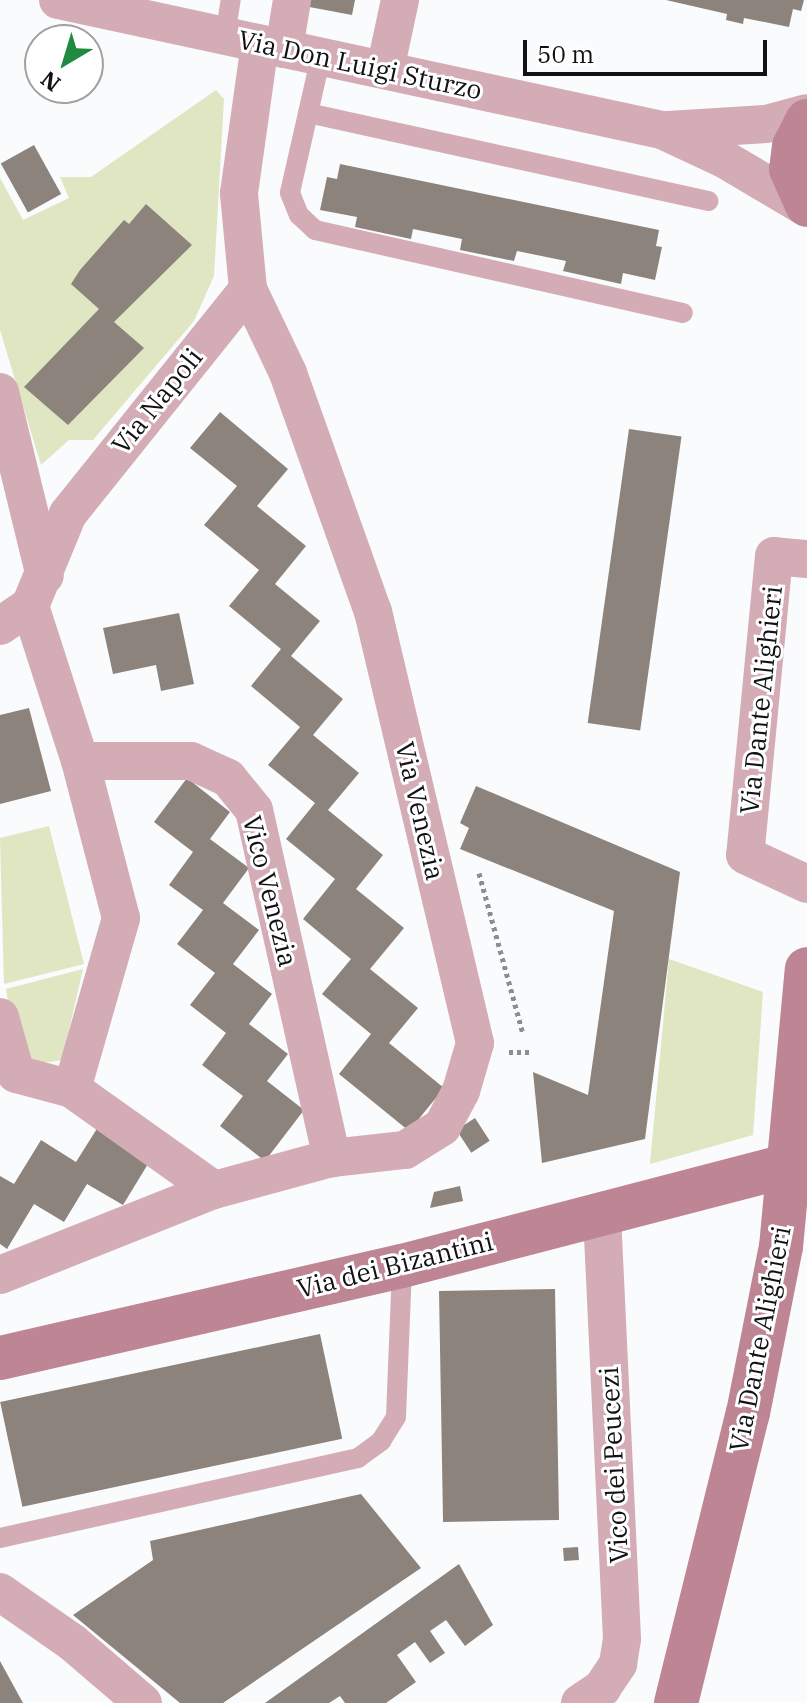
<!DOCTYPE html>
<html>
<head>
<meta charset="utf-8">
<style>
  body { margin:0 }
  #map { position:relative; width:807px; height:1703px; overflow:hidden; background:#fafbfd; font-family:"IBM Plex Serif",serif }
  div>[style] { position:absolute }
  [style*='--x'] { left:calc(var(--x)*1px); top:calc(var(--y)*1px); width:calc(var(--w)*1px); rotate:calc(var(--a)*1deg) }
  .green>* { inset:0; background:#e0e5c2 }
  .building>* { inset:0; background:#8c847c; transform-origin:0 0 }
  .path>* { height:5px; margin-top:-2.5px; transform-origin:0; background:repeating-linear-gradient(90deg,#8c8d90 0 4px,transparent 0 8px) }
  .lane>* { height:20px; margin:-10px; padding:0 10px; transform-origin:10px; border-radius:10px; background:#d4acb6 }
  .street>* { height:38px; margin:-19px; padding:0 19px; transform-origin:19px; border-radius:19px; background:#d4acb6 }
  .secondary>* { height:44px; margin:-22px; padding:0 22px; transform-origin:22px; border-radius:22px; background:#be8595 }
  span { translate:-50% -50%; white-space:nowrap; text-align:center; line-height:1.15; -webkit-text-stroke:6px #fff; paint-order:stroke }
  .street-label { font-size:26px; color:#111216 }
  .north { position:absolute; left:24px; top:24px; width:80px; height:80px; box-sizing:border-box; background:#fff; border:2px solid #a0a0a2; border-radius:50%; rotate:218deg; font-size:22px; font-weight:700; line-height:32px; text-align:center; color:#111216 }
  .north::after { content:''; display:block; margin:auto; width:28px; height:36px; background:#1f8a41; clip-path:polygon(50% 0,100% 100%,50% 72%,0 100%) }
  .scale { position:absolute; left:523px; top:40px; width:244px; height:36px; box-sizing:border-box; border:4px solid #111216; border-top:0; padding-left:10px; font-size:24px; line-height:28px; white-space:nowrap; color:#111216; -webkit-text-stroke:6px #fff; paint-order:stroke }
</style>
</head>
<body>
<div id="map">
  <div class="green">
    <div style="clip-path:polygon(216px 90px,224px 99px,214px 276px,194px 321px,93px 440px,69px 440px,41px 465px,0 330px,0 178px,23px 220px,69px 198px,60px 177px,91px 177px)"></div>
    <div style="clip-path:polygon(49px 826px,84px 964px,4px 984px,0 838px)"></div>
    <div style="clip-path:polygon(669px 959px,763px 992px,753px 1135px,650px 1164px)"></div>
    <div style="clip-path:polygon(83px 969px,62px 1060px,29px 1065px,15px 1044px,6px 989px)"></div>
  </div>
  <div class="building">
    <div style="clip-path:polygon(305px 0,355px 0,352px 15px,304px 6px)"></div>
    <div style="clip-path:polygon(666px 0,804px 0,801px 11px,793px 9px,789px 27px,744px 18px,743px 24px,726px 20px,727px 14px)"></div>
    <div style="left:34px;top:145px;width:56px;height:38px;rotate:61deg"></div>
    <div style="clip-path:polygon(340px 164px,659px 230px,656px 246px,662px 247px,655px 280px,623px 273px,621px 284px,563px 271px,566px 261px,517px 251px,514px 261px,460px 250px,462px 239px,413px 229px,411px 239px,355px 227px,357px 217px,320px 210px,327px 177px,337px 179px)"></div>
    <div style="clip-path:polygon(146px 204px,192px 245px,114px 322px,144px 348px,68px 425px,24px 387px,99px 309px,71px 284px,80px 270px,124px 220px,129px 224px)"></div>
    <div style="clip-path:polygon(220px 412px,288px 469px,257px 506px,306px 546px,275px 584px,320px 621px,291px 656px,343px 699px,313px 735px,359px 773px,328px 810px,383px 855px,356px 889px,404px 928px,370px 969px,418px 1008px,389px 1043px,444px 1088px,409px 1131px,339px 1074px,371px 1034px,322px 994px,351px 959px,303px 919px,335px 879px,286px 839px,315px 803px,268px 765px,300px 727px,251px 686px,281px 649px,229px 606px,259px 570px,204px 525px,237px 486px,190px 448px)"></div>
    <div style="left:629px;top:429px;width:53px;height:297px;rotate:8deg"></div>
    <div style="clip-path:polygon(179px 613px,194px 684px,161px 691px,156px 665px,113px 674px,103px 628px)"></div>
    <div style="clip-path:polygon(29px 708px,51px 791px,0 804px,0 715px)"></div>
    <div style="clip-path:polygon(187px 778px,230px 812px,210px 839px,249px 868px,223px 903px,259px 930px,233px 964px,272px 994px,249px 1024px,288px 1054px,267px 1081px,304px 1110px,265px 1161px,220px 1126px,243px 1096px,202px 1065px,226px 1033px,190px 1005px,215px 973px,177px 944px,203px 910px,169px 885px,193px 852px,154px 822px)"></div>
    <div style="clip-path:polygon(476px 786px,680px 872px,645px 1139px,542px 1163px,533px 1072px,588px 1095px,614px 911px,460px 849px,469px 828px,460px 823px)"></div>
    <div style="left:475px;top:1118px;width:27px;height:22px;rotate:57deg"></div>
    <div style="clip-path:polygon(98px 1127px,151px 1159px,123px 1205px,87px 1184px,64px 1222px,34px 1204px,7px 1249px,0 1244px,0 1176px,14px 1184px,41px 1140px,76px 1162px)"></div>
    <div style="clip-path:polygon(460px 1186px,463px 1201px,430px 1208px,434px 1192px)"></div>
    <div style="left:555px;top:1289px;width:231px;height:116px;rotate:89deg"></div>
    <div style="left:320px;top:1334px;width:107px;height:327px;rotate:78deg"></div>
    <div style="clip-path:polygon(361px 1494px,421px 1568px,223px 1703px,180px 1703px,73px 1615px,153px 1560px,150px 1541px)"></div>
    <div style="left:578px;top:1547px;width:13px;height:15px;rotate:86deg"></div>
    <div style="clip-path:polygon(459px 1564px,493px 1625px,465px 1646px,446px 1620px,430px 1631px,445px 1653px,430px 1663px,415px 1642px,397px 1655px,416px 1682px,386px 1703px,345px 1703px,340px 1696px,329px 1703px,265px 1703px)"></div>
    <div style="clip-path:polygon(0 1661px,23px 1703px,0 1703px)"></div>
  </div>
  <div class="path">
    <div style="--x:479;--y:873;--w:167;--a:74.7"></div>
    <div style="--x:509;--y:1052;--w:20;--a:0"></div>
  </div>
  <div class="lane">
    <div style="--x:225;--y:36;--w:36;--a:-81"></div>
    <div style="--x:321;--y:56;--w:140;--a:102.8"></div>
    <div style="--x:290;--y:193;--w:24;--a:68"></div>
    <div style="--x:299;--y:215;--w:22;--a:43"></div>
    <div style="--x:315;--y:230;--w:377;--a:12.7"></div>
    <div style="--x:308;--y:113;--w:410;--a:12.4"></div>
    <div style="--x:0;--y:1538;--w:367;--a:-12.6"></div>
    <div style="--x:358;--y:1458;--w:29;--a:-36"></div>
    <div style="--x:381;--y:1441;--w:28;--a:-58"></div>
    <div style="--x:396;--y:1417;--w:151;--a:-87.7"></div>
  </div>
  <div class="street">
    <div style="--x:58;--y:0;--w:618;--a:12.15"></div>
    <div style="--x:662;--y:130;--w:68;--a:25.1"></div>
    <div style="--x:724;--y:159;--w:96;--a:30.6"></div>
    <div style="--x:284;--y:49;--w:50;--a:-80.7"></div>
    <div style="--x:385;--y:70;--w:72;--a:-77.9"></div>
    <div style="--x:668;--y:130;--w:98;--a:-3.5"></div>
    <div style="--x:766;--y:124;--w:42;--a:-15"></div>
    <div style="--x:0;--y:392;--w:189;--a:76.3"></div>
    <div style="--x:807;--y:559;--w:33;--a:-175"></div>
    <div style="--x:774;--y:556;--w:300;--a:95.5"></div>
    <div style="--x:745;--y:855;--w:68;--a:25.1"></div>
    <div style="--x:0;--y:626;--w:36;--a:-34"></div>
    <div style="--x:80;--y:761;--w:111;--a:0"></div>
    <div style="--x:191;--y:761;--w:41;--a:24.7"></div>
    <div style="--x:228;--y:778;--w:41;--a:50.9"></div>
    <div style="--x:254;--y:810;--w:357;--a:77.4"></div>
    <div style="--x:0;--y:1017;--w:59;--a:74.3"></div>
    <div style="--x:16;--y:1074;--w:58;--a:15"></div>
    <div style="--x:214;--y:1190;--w:174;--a:-144.6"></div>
    <div style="--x:72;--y:1089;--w:178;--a:-74"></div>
    <div style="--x:121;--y:918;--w:162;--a:-104.6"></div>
    <div style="--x:80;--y:761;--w:163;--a:-107.9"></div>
    <div style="--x:30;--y:606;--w:100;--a:-67.6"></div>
    <div style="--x:68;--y:514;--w:288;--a:-51.3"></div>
    <div style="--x:0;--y:1275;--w:230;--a:-21.7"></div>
    <div style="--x:214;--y:1190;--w:122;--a:-15.2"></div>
    <div style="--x:332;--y:1158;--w:73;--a:-6.3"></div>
    <div style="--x:405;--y:1150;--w:44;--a:-31.9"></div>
    <div style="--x:442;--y:1127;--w:41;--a:-62.2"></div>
    <div style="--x:461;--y:1091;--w:50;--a:-73.7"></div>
    <div style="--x:475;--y:1043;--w:443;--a:-103.3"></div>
    <div style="--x:373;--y:612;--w:254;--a:-109.6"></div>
    <div style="--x:288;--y:373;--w:93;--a:-115.5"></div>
    <div style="--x:248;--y:289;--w:96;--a:-95.4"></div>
    <div style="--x:239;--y:193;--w:151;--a:-82"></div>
    <div style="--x:0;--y:1592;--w:89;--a:34.9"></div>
    <div style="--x:73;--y:1643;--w:92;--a:40.6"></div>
    <div style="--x:580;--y:1703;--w:27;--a:-34"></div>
    <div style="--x:602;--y:1688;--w:29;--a:-56"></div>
    <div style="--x:618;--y:1664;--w:25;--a:-81"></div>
    <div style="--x:622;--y:1639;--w:428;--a:-92.7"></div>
  </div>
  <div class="secondary">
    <div style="--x:807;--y:121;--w:28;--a:117"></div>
    <div style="--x:794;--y:146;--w:23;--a:97"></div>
    <div style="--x:791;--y:169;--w:39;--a:66"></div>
    <div style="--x:0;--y:1358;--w:412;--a:-12.9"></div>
    <div style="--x:402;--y:1266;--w:398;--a:-14.6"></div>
    <div style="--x:676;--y:1703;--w:299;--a:-76.1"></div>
    <div style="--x:748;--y:1413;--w:169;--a:-78.8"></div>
    <div style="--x:781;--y:1247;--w:279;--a:-84.7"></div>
  </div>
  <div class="street-label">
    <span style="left:360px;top:65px;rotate:12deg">Via Don Luigi Sturzo</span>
    <span style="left:157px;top:401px;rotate:-51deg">Via Napoli</span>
    <span style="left:761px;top:700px;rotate:-84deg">Via Dante Alighieri</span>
    <span style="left:420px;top:811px;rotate:77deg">Via Venezia</span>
    <span style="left:270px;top:891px;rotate:76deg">Vico Venezia</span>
    <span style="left:395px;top:1265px;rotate:-14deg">Via dei Bizantini</span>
    <span style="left:760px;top:1339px;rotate:-79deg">Via Dante Alighieri</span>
    <span style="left:614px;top:1465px;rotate:-93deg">Vico dei Peucezi</span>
  </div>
  <div class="north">N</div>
  <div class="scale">50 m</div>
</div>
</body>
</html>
